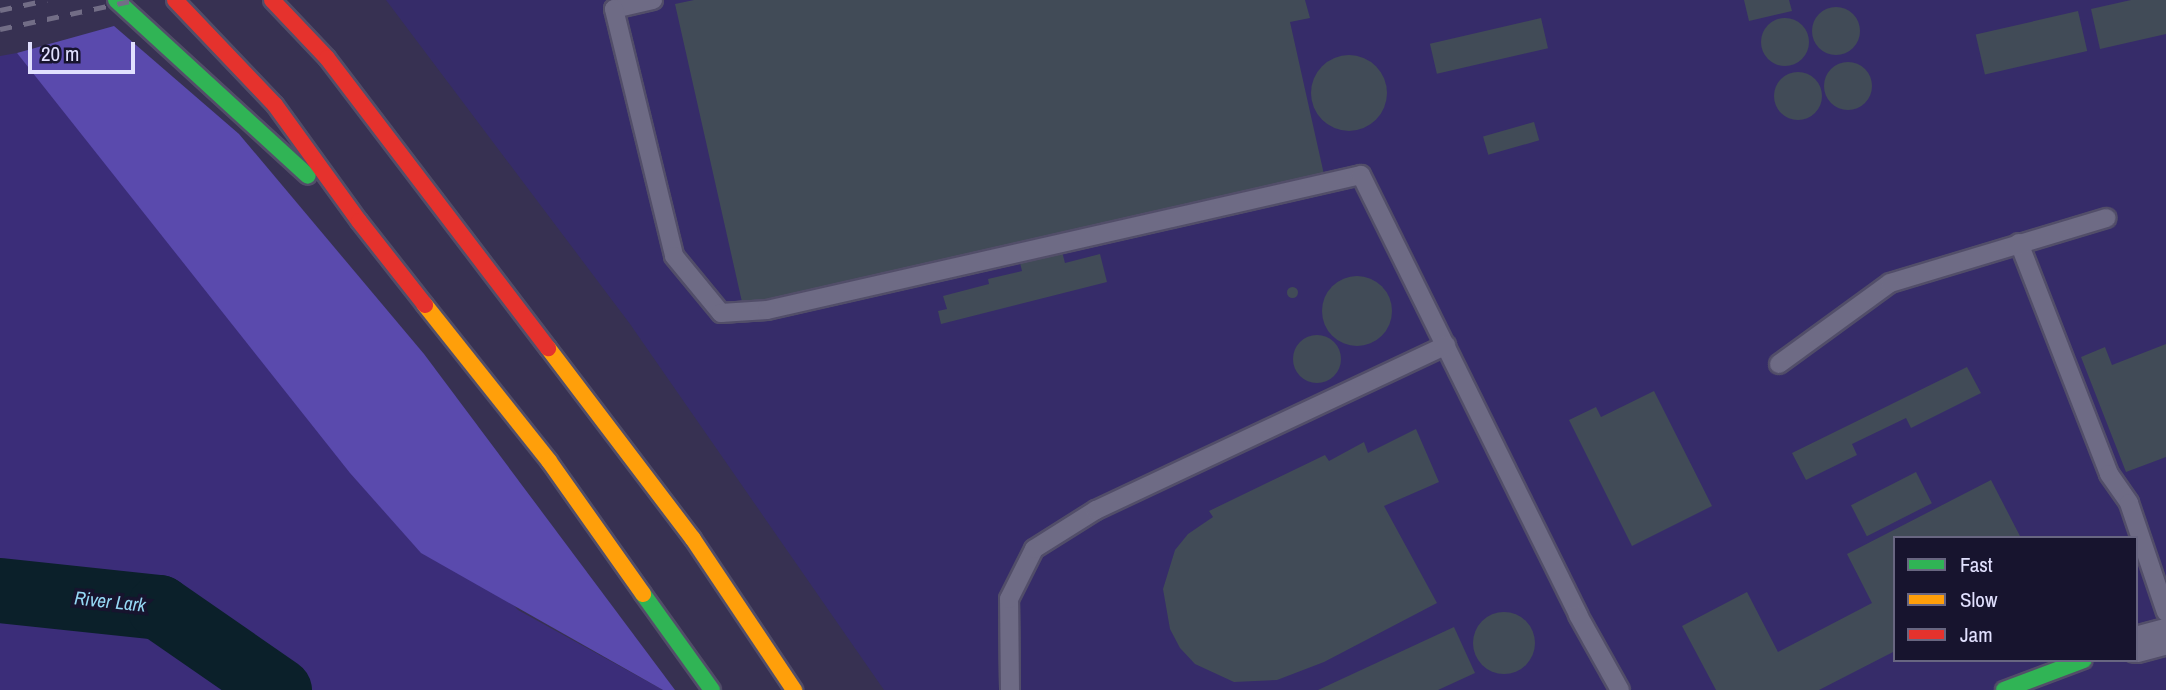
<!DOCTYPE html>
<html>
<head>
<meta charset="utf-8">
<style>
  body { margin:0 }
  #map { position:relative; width:2166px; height:690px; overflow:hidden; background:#373152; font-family:"Archivo Narrow",sans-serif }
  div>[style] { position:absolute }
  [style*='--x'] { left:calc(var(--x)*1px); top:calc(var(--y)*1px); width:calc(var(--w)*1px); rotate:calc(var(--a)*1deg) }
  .built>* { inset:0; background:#362c69 }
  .green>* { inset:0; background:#3b2d79 }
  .forest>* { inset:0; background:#5a4aad }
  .river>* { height:65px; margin:-32.5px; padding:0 32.5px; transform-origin:32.5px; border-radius:32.5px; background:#0b202a }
  .building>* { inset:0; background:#414b57; transform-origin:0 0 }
  .round { border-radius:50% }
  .roads { filter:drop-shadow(2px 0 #524e69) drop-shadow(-2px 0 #524e69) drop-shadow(0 2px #524e69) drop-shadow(0 -2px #524e69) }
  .lane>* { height:18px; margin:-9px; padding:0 9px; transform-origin:9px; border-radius:9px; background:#6e6b85 }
  .street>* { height:35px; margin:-17.5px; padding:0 17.5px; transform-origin:17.5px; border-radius:17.5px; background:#6e6b85 }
  .fast>* { height:16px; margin:-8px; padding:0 8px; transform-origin:8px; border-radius:8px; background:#30b455 }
  .slow>* { height:16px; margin:-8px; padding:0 8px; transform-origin:8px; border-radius:8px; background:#ff9f0a }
  .jam>* { height:16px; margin:-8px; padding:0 8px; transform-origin:8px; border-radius:8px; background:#e5322d }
  .rail>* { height:5px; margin-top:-2.5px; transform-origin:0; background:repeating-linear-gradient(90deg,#726d86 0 12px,transparent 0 24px) }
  span { translate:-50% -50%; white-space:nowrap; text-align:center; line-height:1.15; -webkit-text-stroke:7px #17142e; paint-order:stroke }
  .water-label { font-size:19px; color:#95d8f4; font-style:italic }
  .legend { position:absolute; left:1893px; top:536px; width:245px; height:126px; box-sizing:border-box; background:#17142e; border:2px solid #686681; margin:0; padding:9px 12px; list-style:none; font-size:21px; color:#e1e0fe }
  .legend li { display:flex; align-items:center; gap:14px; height:35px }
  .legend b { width:35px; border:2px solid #686681 }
  .scale { position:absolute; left:28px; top:42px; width:107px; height:32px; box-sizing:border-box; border:4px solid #e1e0fe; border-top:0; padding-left:9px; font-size:21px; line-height:24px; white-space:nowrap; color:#e1e0fe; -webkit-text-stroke:5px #17142e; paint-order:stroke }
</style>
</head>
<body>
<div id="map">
  <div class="built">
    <div style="clip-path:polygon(evenodd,386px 0,2166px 0,2166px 690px,884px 690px,630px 324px,386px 0,1895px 538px,2136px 538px,2136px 660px,1895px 660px,1895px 538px)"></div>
  </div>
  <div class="green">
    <div style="clip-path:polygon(17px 53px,518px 610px,663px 690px,0 690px,0 56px)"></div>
  </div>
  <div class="forest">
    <div style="clip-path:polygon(114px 26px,239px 134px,424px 354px,675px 690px,663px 690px,421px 553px,350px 473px,17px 53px)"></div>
  </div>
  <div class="river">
    <div style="--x:0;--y:590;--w:160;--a:6.1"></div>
    <div style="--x:159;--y:607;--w:146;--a:34.7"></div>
  </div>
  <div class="building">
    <div style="clip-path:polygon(694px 0,1305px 0,1310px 18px,1290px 22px,1325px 179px,1059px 240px,1065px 263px,1100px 254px,1107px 282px,941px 324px,938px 311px,947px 309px,943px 296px,989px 284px,988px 279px,1022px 271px,1017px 251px,744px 311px,675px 4px)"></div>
    <div style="clip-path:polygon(1744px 0,1789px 0,1792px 11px,1749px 21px)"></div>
    <div style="clip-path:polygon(2131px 0,2166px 0,2166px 34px,2100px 49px,2091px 9px)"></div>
    <div class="round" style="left:1812px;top:7px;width:48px;height:48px"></div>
    <div style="left:2078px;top:11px;width:41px;height:105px;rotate:77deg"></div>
    <div class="round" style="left:1761px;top:18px;width:48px;height:48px"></div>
    <div style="left:1541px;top:18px;width:31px;height:114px;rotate:77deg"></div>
    <div class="round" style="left:1311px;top:55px;width:76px;height:76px"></div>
    <div class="round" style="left:1824px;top:62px;width:48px;height:48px"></div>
    <div class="round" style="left:1774px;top:72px;width:48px;height:48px"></div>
    <div style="left:1534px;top:122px;width:19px;height:53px;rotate:74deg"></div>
    <div class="round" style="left:1322px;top:276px;width:70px;height:70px"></div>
    <div class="round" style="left:1286.5px;top:286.5px;width:11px;height:11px"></div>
    <div class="round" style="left:1293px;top:335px;width:48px;height:48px"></div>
    <div style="clip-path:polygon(2166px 344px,2166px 457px,2126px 472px,2081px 357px,2105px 347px,2112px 365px)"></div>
    <div style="clip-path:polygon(1967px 367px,1981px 393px,1911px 428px,1906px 418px,1852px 444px,1857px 455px,1806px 480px,1792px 453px)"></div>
    <div style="clip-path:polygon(1654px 391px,1712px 506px,1632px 546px,1569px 420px,1596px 407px,1601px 417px)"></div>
    <div style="clip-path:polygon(1416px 429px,1439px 482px,1384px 506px,1437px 603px,1324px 662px,1277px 680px,1234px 682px,1195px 664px,1180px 648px,1170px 629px,1163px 589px,1175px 550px,1188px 534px,1213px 517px,1209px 511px,1325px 455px,1329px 461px,1364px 442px,1368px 453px)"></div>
    <div style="left:1916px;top:472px;width:35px;height:73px;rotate:63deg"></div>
    <div style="clip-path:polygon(1991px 480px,2021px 538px,1895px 538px,1895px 651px,1819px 690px,1716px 690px,1682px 626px,1747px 592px,1778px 652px,1872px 603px,1847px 554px)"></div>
    <div class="round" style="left:1473px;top:612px;width:62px;height:62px"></div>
    <div style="clip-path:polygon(1454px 627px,1475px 673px,1438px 690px,1318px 690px)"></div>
  </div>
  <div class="roads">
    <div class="lane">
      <div style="--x:653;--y:0;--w:40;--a:167"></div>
      <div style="--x:614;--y:9;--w:254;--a:76.3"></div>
      <div style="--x:674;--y:256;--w:74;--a:50.5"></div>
      <div style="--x:721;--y:313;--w:46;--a:-3.7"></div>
      <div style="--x:767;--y:310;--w:609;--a:-12.8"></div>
      <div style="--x:1361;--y:175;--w:491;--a:63.7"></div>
      <div style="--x:1578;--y:615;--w:86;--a:60.8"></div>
      <div style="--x:2019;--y:243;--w:248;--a:68.7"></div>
      <div style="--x:2109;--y:474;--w:35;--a:55"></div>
      <div style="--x:2129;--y:503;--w:115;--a:71.3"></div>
      <div style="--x:1779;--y:364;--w:137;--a:-36.1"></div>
      <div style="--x:1890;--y:283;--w:226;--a:-16.7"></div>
      <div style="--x:1010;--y:690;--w:91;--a:-90.6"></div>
      <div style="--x:1009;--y:599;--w:56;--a:-63.4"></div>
      <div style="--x:1034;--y:549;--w:73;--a:-32.2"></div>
      <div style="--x:1096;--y:510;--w:387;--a:-25.2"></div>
    </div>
    <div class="street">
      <div style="--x:2136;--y:644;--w:31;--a:-15"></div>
    </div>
    <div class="fast">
      <div style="--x:116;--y:0;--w:260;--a:42.5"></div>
      <div style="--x:643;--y:594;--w:118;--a:54.3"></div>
      <div style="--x:2004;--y:690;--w:85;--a:-20.6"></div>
    </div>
    <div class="slow">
      <div style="--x:425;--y:305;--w:199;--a:51.5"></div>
      <div style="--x:549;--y:461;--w:163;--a:54.7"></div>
      <div style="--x:548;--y:348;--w:240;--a:52.8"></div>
      <div style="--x:693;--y:539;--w:182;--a:56.2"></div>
    </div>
    <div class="jam">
      <div style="--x:175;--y:0;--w:145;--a:46.4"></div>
      <div style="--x:275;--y:105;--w:143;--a:54.1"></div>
      <div style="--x:359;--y:221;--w:107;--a:51.8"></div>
      <div style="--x:272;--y:0;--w:80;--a:46.5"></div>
      <div style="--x:327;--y:58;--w:365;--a:52.7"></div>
    </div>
  </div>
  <div class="rail">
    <div style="--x:0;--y:10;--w:48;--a:-12"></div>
    <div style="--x:0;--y:29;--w:138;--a:-12.1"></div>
  </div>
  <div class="water-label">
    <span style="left:110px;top:602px;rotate:6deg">River Lark</span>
  </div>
  <ul class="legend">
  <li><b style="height:9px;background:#30b455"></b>Fast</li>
  <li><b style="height:9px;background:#ff9f0a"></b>Slow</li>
  <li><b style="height:9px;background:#e5322d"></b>Jam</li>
  </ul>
  <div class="scale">20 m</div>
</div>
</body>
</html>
